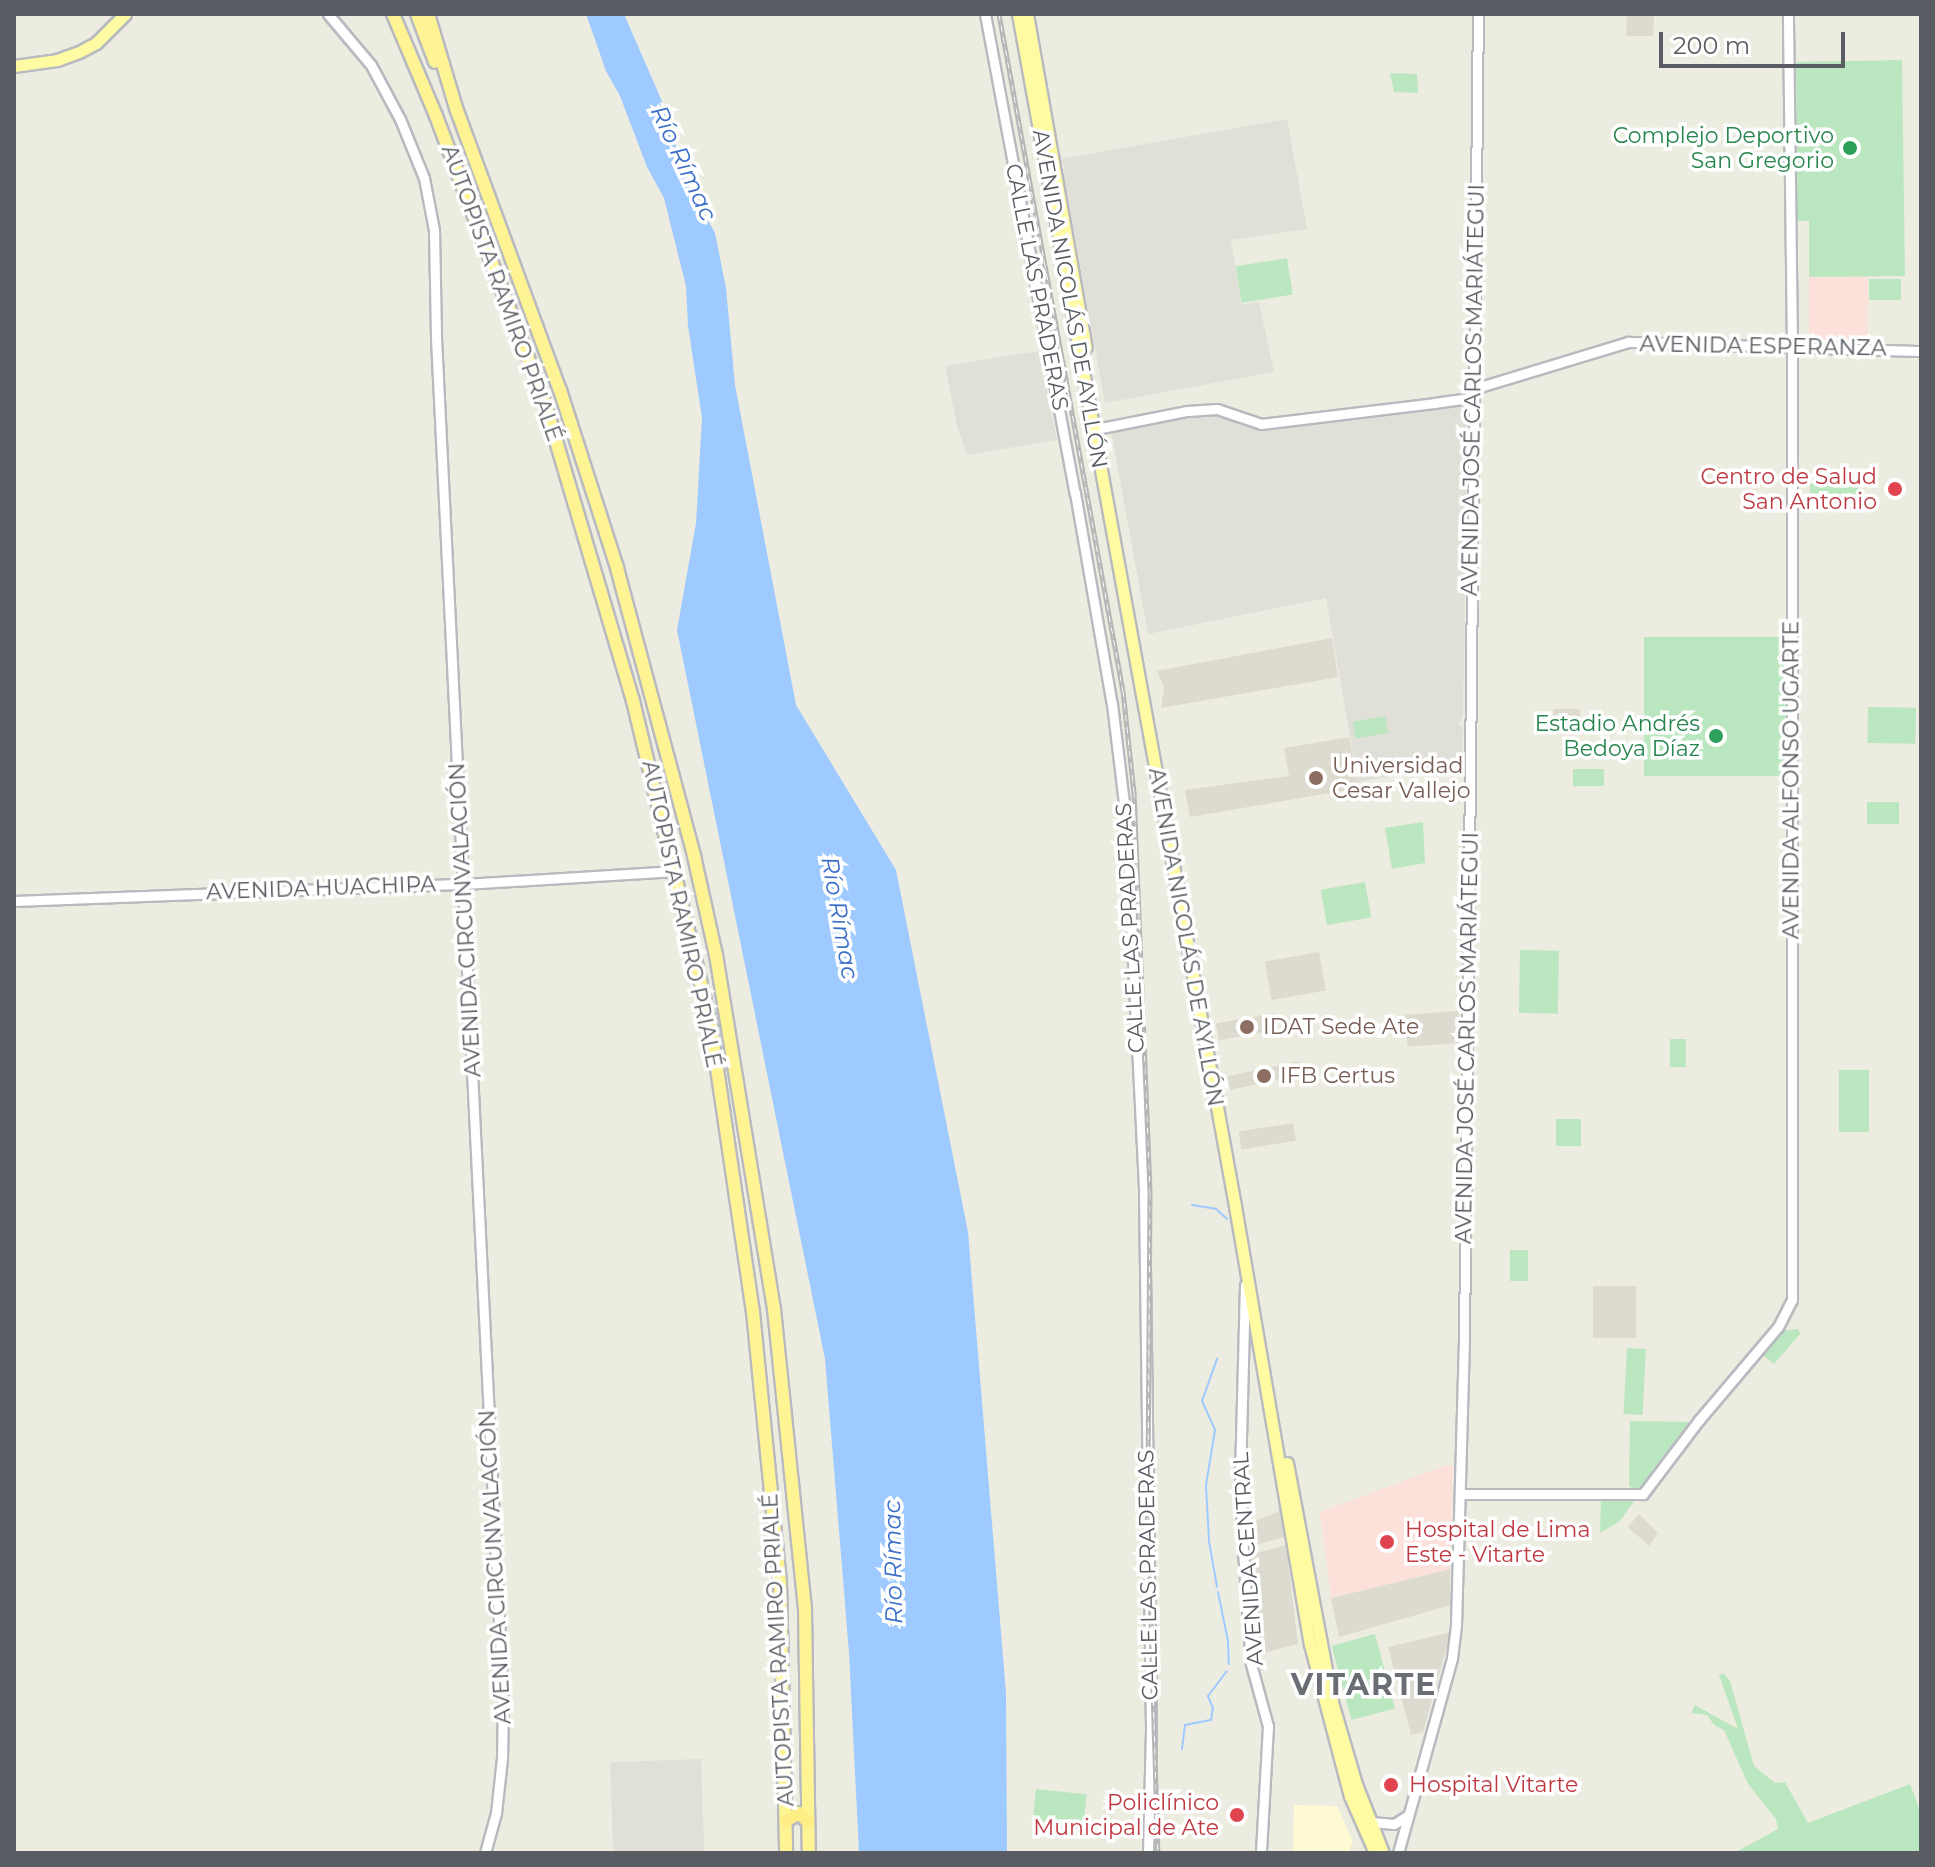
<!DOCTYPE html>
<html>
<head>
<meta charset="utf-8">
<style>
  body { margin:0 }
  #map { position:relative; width:1935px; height:1867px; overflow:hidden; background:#edece0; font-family:Montserrat,sans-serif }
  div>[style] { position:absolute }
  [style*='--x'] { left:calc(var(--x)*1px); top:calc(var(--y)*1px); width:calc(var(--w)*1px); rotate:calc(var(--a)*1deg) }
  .commercial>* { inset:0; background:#fffad3 }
  .industrial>* { inset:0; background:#e0dfd8; transform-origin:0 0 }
  .education>* { inset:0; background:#dddbcf; transform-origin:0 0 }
  .medical>* { inset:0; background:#fce1da; transform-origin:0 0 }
  .green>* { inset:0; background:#bbe7c0; transform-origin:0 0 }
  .water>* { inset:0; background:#9ecaff }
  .stream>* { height:2px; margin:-1px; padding:0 1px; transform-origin:1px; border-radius:1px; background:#9ecaff }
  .roads { filter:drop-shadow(2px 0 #b8bac0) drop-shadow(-2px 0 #b8bac0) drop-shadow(0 2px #b8bac0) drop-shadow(0 -2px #b8bac0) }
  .tertiary>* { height:9px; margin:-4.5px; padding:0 4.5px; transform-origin:4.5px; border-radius:4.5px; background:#fff }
  .primary>* { height:11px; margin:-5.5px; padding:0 5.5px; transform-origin:5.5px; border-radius:5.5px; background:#fffba3 }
  .trunk>* { height:12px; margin:-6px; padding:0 6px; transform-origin:6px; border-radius:6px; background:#fff494 }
  .motorway>* { height:12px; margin:-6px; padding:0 6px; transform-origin:6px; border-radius:6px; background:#ffee85 }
  .rail>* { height:5px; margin-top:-2.5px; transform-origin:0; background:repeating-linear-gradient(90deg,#fff 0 6px,#b4b5b5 0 12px); box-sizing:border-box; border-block:2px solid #b4b5b5 }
  .dots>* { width:22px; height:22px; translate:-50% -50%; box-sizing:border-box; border:4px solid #fff; border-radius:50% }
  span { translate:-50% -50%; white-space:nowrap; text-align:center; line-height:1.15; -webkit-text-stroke:7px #fff; paint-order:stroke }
  .leisure-label { font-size:22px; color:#27864d }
  .right { translate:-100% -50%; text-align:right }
  .street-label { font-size:22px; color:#595c62 }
  .health-label { font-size:22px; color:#be3a42 }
  .left { translate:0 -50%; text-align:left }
  .education-label { font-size:22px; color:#785e54 }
  .water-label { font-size:24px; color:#3b6fc8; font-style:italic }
  .district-label { font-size:30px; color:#6a6e74; font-weight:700; letter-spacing:2px }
  .frame { position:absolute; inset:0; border:16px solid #595c62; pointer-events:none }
  .scale { position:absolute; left:1659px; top:32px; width:186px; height:36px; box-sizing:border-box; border:4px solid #595c62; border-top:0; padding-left:10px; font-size:24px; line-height:28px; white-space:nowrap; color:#595c62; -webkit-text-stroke:6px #fff; paint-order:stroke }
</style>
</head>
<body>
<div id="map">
  <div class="commercial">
    <div style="clip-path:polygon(1294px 1805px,1337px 1806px,1353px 1842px,1349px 1850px,1357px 1853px,1293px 1853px)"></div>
  </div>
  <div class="industrial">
    <div style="clip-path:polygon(1287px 119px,1307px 229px,1231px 240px,1241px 304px,1259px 302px,1274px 372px,1105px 403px,1063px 171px,1065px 168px,1060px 159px)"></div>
    <div style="clip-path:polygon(1039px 351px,1057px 440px,967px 455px,957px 426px,945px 366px)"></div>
    <div style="clip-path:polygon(1468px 402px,1463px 715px,1459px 725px,1463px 727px,1462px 763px,1358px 782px,1326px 598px,1148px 634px,1111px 430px,1214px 414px,1261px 429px,1328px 419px,1333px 422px,1334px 418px,1412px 413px)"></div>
    <div style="left:701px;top:1759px;width:94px;height:91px;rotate:88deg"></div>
  </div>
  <div class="education">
    <div style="clip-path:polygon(1627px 14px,1661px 14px,1654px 14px,1653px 36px,1626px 36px)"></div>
    <div style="clip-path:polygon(1332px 638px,1338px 677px,1161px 708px,1164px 687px,1157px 671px)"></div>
    <div style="left:1580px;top:709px;width:23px;height:27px;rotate:90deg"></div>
    <div style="clip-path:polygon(1349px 737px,1359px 788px,1190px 817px,1185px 790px,1289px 776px,1284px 748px)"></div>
    <div style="left:1319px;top:952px;width:39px;height:55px;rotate:80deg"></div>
    <div style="left:1458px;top:1011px;width:32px;height:53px;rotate:86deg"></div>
    <div style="left:1275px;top:1013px;width:17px;height:60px;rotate:80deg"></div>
    <div style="left:1299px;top:1061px;width:14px;height:75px;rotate:78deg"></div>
    <div style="left:1293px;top:1123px;width:18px;height:55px;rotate:81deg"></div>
    <div style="left:1593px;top:1286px;width:43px;height:52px"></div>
    <div style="clip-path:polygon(1282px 1510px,1286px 1537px,1247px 1547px,1246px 1525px)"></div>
    <div style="clip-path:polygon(1639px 1514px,1658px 1533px,1649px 1546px,1628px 1527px)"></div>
    <div style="clip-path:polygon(1286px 1545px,1298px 1644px,1256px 1655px,1249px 1555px)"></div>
    <div style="clip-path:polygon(1450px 1569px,1451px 1605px,1339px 1637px,1331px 1598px)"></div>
    <div style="clip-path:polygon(1451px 1632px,1423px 1732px,1411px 1735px,1388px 1647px)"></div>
  </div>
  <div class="medical">
    <div style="left:1809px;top:277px;width:59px;height:65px"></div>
    <div style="clip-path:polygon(1447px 1465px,1453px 1466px,1450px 1569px,1331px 1598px,1320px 1512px)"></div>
  </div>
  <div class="green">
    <div style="clip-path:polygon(1902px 60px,1905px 276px,1809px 277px,1809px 221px,1797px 221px,1796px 62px)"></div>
    <div style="clip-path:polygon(1390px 73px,1417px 74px,1418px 93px,1394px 92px)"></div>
    <div style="left:1287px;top:258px;width:37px;height:52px;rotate:81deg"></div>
    <div style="left:1869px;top:279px;width:32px;height:21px"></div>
    <div style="left:1810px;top:482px;width:50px;height:14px"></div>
    <div style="left:1644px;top:637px;width:143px;height:139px"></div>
    <div style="left:1868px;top:707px;width:48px;height:36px;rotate:1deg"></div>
    <div style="left:1385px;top:716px;width:17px;height:33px;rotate:80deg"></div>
    <div style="left:1573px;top:769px;width:31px;height:17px"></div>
    <div style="left:1867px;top:802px;width:32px;height:22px"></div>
    <div style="clip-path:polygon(1423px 822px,1425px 863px,1392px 869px,1385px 828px)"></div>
    <div style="left:1365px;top:882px;width:36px;height:45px;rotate:80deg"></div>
    <div style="left:1520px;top:950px;width:39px;height:63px;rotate:1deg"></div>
    <div style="left:1670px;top:1039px;width:16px;height:28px"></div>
    <div style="left:1839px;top:1070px;width:30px;height:62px"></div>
    <div style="left:1556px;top:1119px;width:25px;height:27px"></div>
    <div style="left:1510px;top:1250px;width:18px;height:31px"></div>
    <div style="clip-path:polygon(1797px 1329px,1801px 1333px,1774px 1364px,1759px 1352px,1777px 1331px)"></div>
    <div style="left:1627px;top:1348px;width:19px;height:66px;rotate:3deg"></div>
    <div style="clip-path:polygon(1630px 1421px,1693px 1422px,1645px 1484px,1635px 1490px,1629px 1486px)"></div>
    <div style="clip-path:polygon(1601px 1497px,1635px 1500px,1620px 1521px,1600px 1533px)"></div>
    <div style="left:1375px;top:1634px;width:77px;height:45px;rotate:75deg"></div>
    <div style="clip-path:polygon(1723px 1673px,1730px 1681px,1754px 1766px,1775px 1783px,1785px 1782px,1808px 1823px,1910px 1784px,1921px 1813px,1921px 1853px,1734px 1853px,1778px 1829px,1776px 1819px,1748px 1784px,1724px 1730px,1714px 1725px,1707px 1715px,1691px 1713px,1695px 1705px,1738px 1729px,1719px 1675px)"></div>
    <div style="left:1036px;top:1789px;width:51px;height:42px;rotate:6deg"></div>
  </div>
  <div class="water">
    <div style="clip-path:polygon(586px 14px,624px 14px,661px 99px,688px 184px,715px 233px,726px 288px,735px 385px,796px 705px,896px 870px,968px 1232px,1006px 1693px,1007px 1853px,859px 1853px,849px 1653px,825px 1359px,677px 630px,696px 523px,702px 418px,688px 326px,686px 286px,664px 198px,647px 167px,620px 96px,606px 71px)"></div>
  </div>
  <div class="stream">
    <div style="--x:1192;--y:1205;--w:24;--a:9"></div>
    <div style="--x:1216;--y:1209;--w:15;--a:42"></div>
    <div style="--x:1217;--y:1587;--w:47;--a:-99.9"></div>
    <div style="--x:1209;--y:1541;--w:56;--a:-93.1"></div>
    <div style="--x:1206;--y:1485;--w:56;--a:-80.7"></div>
    <div style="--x:1215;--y:1430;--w:32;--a:-114"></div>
    <div style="--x:1202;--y:1401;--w:45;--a:-70.3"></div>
    <div style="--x:1218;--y:1592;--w:50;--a:78.5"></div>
    <div style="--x:1228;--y:1641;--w:23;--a:88"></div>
    <div style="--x:1182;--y:1749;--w:24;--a:-83"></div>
    <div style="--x:1185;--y:1725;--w:26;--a:-11"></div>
    <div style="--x:1211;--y:1720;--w:12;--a:-81"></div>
    <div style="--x:1213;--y:1708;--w:13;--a:-113"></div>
    <div style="--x:1208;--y:1696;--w:31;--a:-53"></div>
  </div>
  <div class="roads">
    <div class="tertiary">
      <div style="--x:328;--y:14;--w:67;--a:49.9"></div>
      <div style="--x:371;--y:65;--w:61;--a:61.8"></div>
      <div style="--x:400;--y:119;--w:64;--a:67.9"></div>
      <div style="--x:424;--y:178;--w:53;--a:79.1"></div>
      <div style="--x:434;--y:230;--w:108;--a:88.9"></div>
      <div style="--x:436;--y:338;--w:1366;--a:87.19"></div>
      <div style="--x:503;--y:1702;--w:56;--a:91"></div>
      <div style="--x:502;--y:1758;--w:55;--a:96.2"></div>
      <div style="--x:496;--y:1813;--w:41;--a:105.4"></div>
      <div style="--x:985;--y:14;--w:487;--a:79.4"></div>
      <div style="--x:1075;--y:493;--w:214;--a:80.1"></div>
      <div style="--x:1112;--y:704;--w:117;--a:83.1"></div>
      <div style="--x:1126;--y:820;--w:373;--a:87.2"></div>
      <div style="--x:1144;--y:1193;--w:537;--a:89.25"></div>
      <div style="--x:1151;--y:1730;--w:123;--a:91.4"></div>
      <div style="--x:1093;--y:427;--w:8;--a:7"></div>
      <div style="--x:1101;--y:428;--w:88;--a:-11.2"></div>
      <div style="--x:1187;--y:411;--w:30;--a:-4"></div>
      <div style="--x:1217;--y:409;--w:46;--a:18.8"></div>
      <div style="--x:1261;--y:424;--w:174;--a:-6.9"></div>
      <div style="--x:1434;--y:403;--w:34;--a:-8"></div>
      <div style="--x:1468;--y:398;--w:16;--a:-43"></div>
      <div style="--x:1480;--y:387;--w:155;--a:-16.9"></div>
      <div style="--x:1628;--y:342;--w:293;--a:1.8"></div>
      <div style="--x:14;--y:901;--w:450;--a:-2.2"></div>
      <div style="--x:464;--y:884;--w:212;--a:-3.5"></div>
      <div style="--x:1245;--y:1285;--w:185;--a:91.5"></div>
      <div style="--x:1240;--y:1470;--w:81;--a:87.9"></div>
      <div style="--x:1243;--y:1551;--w:113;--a:86"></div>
      <div style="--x:1251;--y:1664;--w:64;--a:74.7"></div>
      <div style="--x:1268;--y:1726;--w:127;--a:93.2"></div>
      <div style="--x:1461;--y:1494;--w:182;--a:0"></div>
      <div style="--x:1643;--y:1494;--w:93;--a:-52.9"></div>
      <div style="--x:1699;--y:1420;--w:122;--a:-49.7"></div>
      <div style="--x:1778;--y:1327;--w:30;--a:-63"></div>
      <div style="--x:1792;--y:1300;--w:952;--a:-90"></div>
      <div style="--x:1792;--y:348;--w:334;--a:-90.7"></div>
      <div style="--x:1371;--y:1822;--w:23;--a:5"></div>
      <div style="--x:1394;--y:1824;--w:15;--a:-32"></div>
      <div style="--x:1398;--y:1853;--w:202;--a:-74.5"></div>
      <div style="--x:1452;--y:1658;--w:33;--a:-83"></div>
      <div style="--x:1456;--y:1625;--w:283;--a:-88.4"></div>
      <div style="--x:1464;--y:1342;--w:1328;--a:-89.4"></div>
    </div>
    <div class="primary">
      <div style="--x:1018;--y:14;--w:1212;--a:79.68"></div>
      <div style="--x:1235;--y:1206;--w:444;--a:80.3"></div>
      <div style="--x:1310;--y:1644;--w:157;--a:75.3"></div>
      <div style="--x:1350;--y:1796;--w:62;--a:66.3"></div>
      <div style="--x:1027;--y:14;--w:338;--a:80"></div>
      <div style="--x:14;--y:66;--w:43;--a:-7.9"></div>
      <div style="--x:57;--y:60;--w:23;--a:-20"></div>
      <div style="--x:79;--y:52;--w:19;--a:-28"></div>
      <div style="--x:96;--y:43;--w:41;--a:-45"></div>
      <div style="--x:1287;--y:1463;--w:243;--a:79.3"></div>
      <div style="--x:1332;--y:1702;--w:85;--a:73.7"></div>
      <div style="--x:1356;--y:1784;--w:74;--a:68.6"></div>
    </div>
    <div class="trunk">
      <div style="--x:393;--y:14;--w:111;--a:67.1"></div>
      <div style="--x:436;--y:116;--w:301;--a:69.2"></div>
      <div style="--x:543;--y:397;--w:317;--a:73.5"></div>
      <div style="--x:633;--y:701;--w:329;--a:76.5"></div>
      <div style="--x:710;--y:1021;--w:294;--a:81.6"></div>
      <div style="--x:753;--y:1312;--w:271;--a:84.3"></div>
      <div style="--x:780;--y:1582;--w:271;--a:88.7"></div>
      <div style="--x:417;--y:14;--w:51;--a:69.4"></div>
      <div style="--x:428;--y:14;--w:98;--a:73.4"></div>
      <div style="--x:456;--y:108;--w:301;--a:69.8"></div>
      <div style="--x:560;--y:390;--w:187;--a:72.2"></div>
      <div style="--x:617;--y:568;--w:298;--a:75"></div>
      <div style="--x:694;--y:856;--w:101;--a:77.5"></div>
      <div style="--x:716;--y:955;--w:359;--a:80.7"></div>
      <div style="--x:774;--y:1309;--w:303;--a:84.1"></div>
      <div style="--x:805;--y:1610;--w:243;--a:89.1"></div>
    </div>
    <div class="motorway">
      <div style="--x:786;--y:1821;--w:15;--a:-32"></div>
      <div style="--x:799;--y:1813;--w:13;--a:45"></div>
    </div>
  </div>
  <div class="rail">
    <div style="--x:999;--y:14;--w:688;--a:79.62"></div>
    <div style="--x:1123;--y:691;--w:102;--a:83.8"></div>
    <div style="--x:1134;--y:792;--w:402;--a:87.7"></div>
    <div style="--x:1150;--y:1194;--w:326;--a:90.4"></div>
    <div style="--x:1148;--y:1520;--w:333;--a:88.3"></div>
  </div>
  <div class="dots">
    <div style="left:1850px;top:148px;background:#2e9e5b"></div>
    <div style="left:1895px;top:489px;background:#e0444e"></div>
    <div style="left:1716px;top:736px;background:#2e9e5b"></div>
    <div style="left:1316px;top:778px;background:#8d6e63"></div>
    <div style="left:1247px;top:1027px;background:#8d6e63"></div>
    <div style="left:1264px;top:1076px;background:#8d6e63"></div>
    <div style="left:1387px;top:1542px;background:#e0444e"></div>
    <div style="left:1391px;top:1785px;background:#e0444e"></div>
    <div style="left:1237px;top:1815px;background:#e0444e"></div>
  </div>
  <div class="leisure-label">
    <span class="right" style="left:1834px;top:148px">Complejo Deportivo<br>San Gregorio</span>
    <span class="right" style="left:1700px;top:736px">Estadio Andrés<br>Bedoya Díaz</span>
  </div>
  <div class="street-label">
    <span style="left:1037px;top:287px;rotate:79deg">CALLE LAS PRADERAS</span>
    <span style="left:502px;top:293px;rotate:70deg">AUTOPISTA RAMIRO PRIALÉ</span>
    <span style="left:1070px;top:299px;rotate:80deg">AVENIDA NICOLÁS DE AYLLÓN</span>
    <span style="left:1763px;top:346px;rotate:1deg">AVENIDA ESPERANZA</span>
    <span style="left:1473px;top:390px;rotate:-89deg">AVENIDA JOSÉ CARLOS MARIÁTEGUI</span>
    <span style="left:1791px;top:780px;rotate:-90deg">AVENIDA ALFONSO UGARTE</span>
    <span style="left:321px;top:888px;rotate:-2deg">AVENIDA HUACHIPA</span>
    <span style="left:682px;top:914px;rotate:78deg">AUTOPISTA RAMIRO PRIALÉ</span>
    <span style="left:465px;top:920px;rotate:-93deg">AVENIDA CIRCUNVALACIÓN</span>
    <span style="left:1130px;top:928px;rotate:-93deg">CALLE LAS PRADERAS</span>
    <span style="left:1186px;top:937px;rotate:80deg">AVENIDA NICOLÁS DE AYLLÓN</span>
    <span style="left:1467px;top:1038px;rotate:-89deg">AVENIDA JOSÉ CARLOS MARIÁTEGUI</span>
    <span style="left:1248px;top:1559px;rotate:-94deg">AVENIDA CENTRAL</span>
    <span style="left:495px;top:1567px;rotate:-93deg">AVENIDA CIRCUNVALACIÓN</span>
    <span style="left:1148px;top:1575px;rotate:-91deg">CALLE LAS PRADERAS</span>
    <span style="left:778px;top:1650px;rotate:-93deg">AUTOPISTA RAMIRO PRIALÉ</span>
  </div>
  <div class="health-label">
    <span class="right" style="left:1877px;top:489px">Centro de Salud<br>San Antonio</span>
    <span class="left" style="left:1405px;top:1542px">Hospital de Lima<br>Este - Vitarte</span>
    <span class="left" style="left:1409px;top:1785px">Hospital Vitarte</span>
    <span class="right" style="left:1219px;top:1815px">Policlínico<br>Municipal de Ate</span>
  </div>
  <div class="education-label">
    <span class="left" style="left:1332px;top:778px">Universidad<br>Cesar Vallejo</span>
    <span class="left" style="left:1263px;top:1027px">IDAT Sede Ate</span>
    <span class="left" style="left:1280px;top:1076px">IFB Certus</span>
  </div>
  <div class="water-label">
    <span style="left:684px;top:163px;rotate:65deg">Río Rímac</span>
    <span style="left:840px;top:918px;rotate:80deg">Río Rímac</span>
    <span style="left:893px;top:1562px;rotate:-91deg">Río Rímac</span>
  </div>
  <div class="district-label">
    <span style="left:1364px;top:1685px">VITARTE</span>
  </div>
  <div class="frame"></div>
  <div class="scale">200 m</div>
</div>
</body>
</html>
